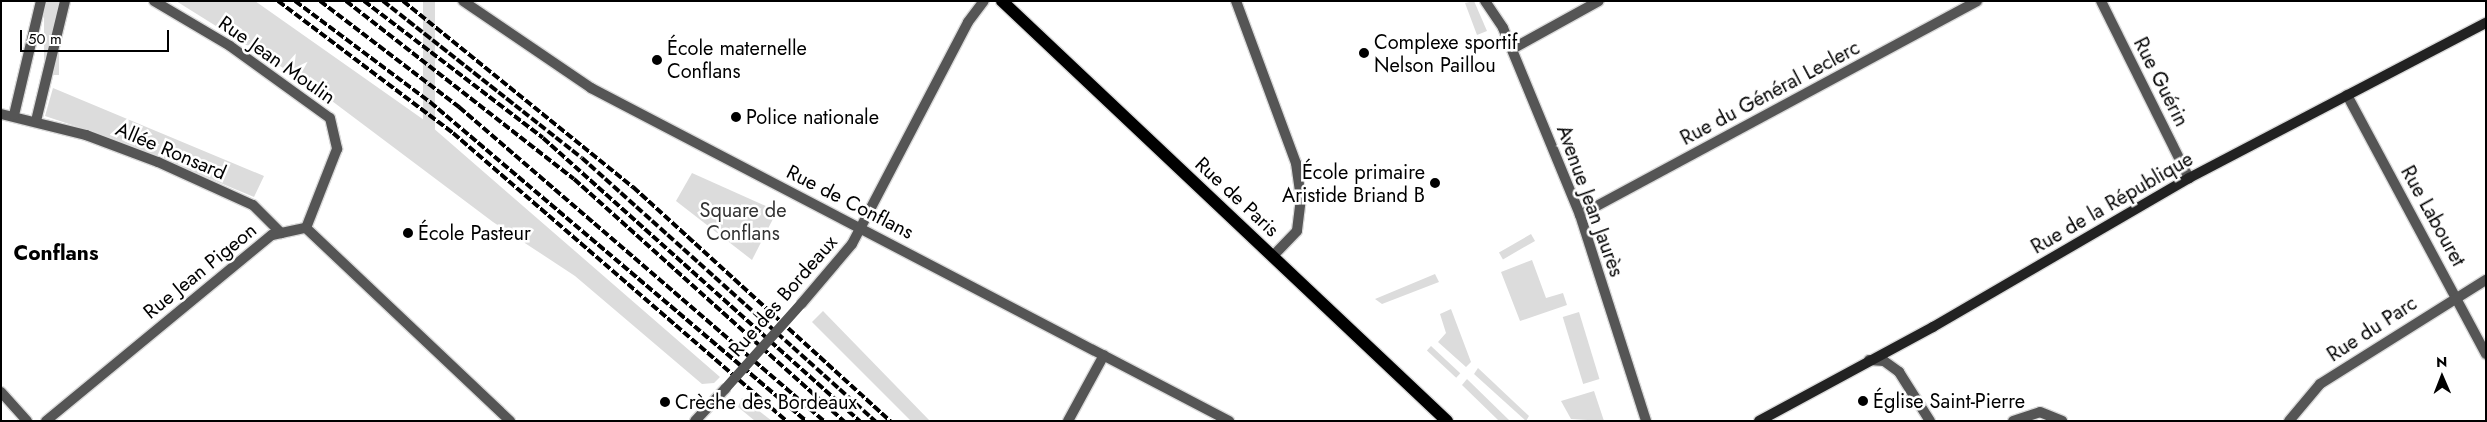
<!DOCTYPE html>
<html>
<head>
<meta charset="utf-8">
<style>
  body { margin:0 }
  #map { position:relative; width:2487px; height:422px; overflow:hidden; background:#fff; font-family:Jost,sans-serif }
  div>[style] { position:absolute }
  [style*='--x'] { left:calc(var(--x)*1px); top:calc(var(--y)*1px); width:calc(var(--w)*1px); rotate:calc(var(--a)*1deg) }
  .green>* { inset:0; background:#dcdcdc; transform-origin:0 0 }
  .roads { filter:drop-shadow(1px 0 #dbdbdb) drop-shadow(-1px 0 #dbdbdb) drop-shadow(0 1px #dbdbdb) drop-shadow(0 -1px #dbdbdb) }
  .street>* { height:10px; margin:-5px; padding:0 5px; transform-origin:5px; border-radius:5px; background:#555 }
  .secondary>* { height:10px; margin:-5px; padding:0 5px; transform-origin:5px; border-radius:5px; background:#222 }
  .primary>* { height:12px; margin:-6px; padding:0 6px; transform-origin:6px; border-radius:6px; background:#000 }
  .rail>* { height:4px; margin-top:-2px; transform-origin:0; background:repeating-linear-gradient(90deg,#000 0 8px,transparent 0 10.5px) }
  .street-bridge>* { height:10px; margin:-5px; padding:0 5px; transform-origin:5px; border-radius:5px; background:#555 }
  .dots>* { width:14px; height:14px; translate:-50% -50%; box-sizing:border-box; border:2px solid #fff; border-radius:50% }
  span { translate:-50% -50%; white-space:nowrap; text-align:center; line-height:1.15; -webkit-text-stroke:5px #fff; paint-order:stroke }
  .poi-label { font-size:20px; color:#000 }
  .left { translate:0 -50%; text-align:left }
  .right { translate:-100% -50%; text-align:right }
  .street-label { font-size:20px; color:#000 }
  .park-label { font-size:20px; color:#333 }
  .neighbourhood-label { font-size:21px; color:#000; font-weight:700 }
  .frame { position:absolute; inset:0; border:2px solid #000; pointer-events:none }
  .north { position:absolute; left:2417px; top:352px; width:50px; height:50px; -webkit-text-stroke:4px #fff; paint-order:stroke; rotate:359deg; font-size:14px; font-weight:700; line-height:20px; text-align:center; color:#000 }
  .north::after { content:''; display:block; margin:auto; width:18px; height:22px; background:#000; clip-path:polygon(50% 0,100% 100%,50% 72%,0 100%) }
  .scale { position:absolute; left:20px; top:30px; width:149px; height:22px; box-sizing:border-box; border:2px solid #000; border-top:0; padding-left:6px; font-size:15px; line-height:18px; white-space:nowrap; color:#000; -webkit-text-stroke:4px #fff; paint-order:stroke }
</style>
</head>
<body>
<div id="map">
  <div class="green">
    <div style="left:44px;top:1px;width:15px;height:74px"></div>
    <div style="clip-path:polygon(176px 1px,255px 1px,424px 120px,720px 377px,714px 383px,702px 384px,575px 276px,493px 222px,312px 86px)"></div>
    <div style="left:423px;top:1px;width:12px;height:165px"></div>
    <div style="clip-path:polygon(1474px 1px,1487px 31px,1477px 35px,1465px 3px)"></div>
    <div style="clip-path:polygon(53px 88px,264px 176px,254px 197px,117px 140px,45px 116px)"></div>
    <div style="clip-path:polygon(692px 173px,777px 211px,752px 260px,676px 201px)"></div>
    <div style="left:1531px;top:234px;width:8px;height:37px;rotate:60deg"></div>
    <div style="clip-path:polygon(1532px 260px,1546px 298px,1563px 293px,1567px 305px,1520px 321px,1501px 272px)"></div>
    <div style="clip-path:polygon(1435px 274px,1439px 282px,1382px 304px,1375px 299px)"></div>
    <div style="clip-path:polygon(1451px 309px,1471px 362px,1466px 367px,1438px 342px,1446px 333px,1440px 314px)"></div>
    <div style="clip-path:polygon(823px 311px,930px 421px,911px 421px,812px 322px)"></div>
    <div style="left:1579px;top:312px;width:70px;height:17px;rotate:73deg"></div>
    <div style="left:1431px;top:346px;width:40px;height:6px;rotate:43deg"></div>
    <div style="clip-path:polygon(1478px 368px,1529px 416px,1526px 421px,1474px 374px)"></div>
    <div style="clip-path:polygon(1467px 379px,1510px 421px,1499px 421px,1462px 385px)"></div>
    <div style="clip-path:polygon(1594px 391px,1604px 421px,1571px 419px,1561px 401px)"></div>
    <div style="clip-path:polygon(742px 398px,772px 421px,755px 421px,738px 407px)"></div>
  </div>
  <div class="roads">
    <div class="street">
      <div style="--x:154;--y:1;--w:88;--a:30.6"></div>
      <div style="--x:230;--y:46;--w:123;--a:35.8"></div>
      <div style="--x:330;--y:118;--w:32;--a:77"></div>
      <div style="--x:337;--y:149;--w:85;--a:111.4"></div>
      <div style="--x:463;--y:1;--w:155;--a:34.2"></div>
      <div style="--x:591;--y:88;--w:720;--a:27.56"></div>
      <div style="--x:1236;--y:1;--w:173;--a:69.7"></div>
      <div style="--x:1296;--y:163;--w:35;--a:82"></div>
      <div style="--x:1301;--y:198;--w:33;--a:97"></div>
      <div style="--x:1297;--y:231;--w:35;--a:134"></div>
      <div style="--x:1485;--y:1;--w:32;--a:56"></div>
      <div style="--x:1503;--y:28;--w:202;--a:67.6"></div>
      <div style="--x:1580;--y:215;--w:216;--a:72.2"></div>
      <div style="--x:2101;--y:1;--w:198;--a:63.6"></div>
      <div style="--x:1512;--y:49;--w:99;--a:-28.9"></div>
      <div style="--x:2347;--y:95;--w:294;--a:61.8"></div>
      <div style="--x:1;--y:114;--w:88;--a:13.9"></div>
      <div style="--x:86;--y:135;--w:77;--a:20.6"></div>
      <div style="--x:158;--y:162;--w:104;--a:24.4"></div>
      <div style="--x:253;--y:205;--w:40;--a:45"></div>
      <div style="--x:14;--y:115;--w:117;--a:-76.7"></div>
      <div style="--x:36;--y:121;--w:123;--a:-76.4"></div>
      <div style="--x:1580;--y:215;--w:451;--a:-28.3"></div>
      <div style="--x:802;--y:303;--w:77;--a:-49.7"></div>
      <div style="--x:852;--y:244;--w:250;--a:-62.4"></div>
      <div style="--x:968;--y:22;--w:26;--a:-53"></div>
      <div style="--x:1869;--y:360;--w:15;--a:4"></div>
      <div style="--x:1884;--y:361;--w:19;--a:36"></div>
      <div style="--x:1899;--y:372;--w:58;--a:57.7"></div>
      <div style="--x:1;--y:392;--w:39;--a:48"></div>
      <div style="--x:46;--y:421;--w:293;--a:-39.5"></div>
      <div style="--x:272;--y:235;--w:35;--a:-12"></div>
      <div style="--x:306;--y:228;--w:281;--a:43.4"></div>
      <div style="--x:695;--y:421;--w:44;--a:-46.8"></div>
      <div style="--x:1068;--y:421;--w:75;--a:-61.4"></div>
      <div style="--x:2013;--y:421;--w:28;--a:-18"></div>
      <div style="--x:2040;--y:412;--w:24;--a:22"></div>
      <div style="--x:2289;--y:421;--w:48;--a:-50"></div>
      <div style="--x:2320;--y:384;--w:196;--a:-32.1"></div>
    </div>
    <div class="secondary">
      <div style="--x:1759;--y:421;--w:198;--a:-28.4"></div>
      <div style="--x:1933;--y:327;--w:296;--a:-30.2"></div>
      <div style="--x:2189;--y:178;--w:335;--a:-27.6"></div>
    </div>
    <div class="primary">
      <div style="--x:1002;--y:1;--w:612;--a:43.34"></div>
    </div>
  </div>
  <div class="rail">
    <div style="--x:278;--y:1;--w:219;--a:37"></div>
    <div style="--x:453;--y:133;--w:441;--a:40.8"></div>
    <div style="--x:295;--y:1;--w:169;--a:36.8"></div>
    <div style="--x:430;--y:102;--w:493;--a:40.3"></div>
    <div style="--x:320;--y:1;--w:175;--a:37.3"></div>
    <div style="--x:459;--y:107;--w:481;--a:40.7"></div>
    <div style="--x:346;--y:1;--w:289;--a:38"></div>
    <div style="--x:574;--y:179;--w:363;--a:41.9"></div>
    <div style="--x:364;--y:1;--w:225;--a:37.4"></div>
    <div style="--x:543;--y:138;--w:425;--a:41.8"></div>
    <div style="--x:383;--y:1;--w:253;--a:38.3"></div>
    <div style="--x:582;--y:158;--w:394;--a:41.9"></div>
    <div style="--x:403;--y:1;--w:296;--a:39"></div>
    <div style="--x:633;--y:187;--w:348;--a:42.3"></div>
  </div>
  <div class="street-bridge">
    <div style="--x:725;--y:389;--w:115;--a:-48.2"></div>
  </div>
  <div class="dots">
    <div style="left:1364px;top:53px;background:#000"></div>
    <div style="left:657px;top:60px;background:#000"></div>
    <div style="left:736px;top:117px;background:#000"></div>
    <div style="left:1435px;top:183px;background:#000"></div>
    <div style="left:408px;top:233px;background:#000"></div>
    <div style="left:1863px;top:401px;background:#000"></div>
    <div style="left:665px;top:402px;background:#000"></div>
  </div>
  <div class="poi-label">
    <span class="left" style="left:1374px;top:54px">Complexe sportif<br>Nelson Paillou</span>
    <span class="left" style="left:667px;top:60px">École maternelle<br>Conflans</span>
    <span class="left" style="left:746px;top:117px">Police nationale</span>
    <span class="right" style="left:1425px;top:184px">École primaire<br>Aristide Briand B</span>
    <span class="left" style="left:418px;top:233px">École Pasteur</span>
    <span class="left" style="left:1873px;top:401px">Église Saint-Pierre</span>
    <span class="left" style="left:675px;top:402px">Crèche des Bordeaux</span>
  </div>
  <div class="street-label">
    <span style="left:277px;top:60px;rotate:35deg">Rue Jean Moulin</span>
    <span style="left:2161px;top:82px;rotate:63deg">Rue Guérin</span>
    <span style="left:1770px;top:93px;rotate:-28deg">Rue du Général Leclerc</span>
    <span style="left:171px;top:151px;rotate:23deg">Allée Ronsard</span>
    <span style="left:1237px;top:197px;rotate:43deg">Rue de Paris</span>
    <span style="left:1590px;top:201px;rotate:70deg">Avenue Jean Jaurès</span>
    <span style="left:850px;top:202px;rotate:27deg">Rue de Conflans</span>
    <span style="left:2112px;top:203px;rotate:-30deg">Rue de la République</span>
    <span style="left:2433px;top:216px;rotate:61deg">Rue Labouret</span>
    <span style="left:200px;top:271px;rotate:-39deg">Rue Jean Pigeon</span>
    <span style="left:783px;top:296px;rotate:-49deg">Rue des Bordeaux</span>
    <span style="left:2372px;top:329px;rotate:-33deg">Rue du Parc</span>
  </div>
  <div class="park-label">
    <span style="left:743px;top:222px">Square de<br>Conflans</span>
  </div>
  <div class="neighbourhood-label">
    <span style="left:56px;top:253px">Conflans</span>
  </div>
  <div class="frame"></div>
  <div class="north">N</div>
  <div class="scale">50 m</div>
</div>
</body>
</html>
